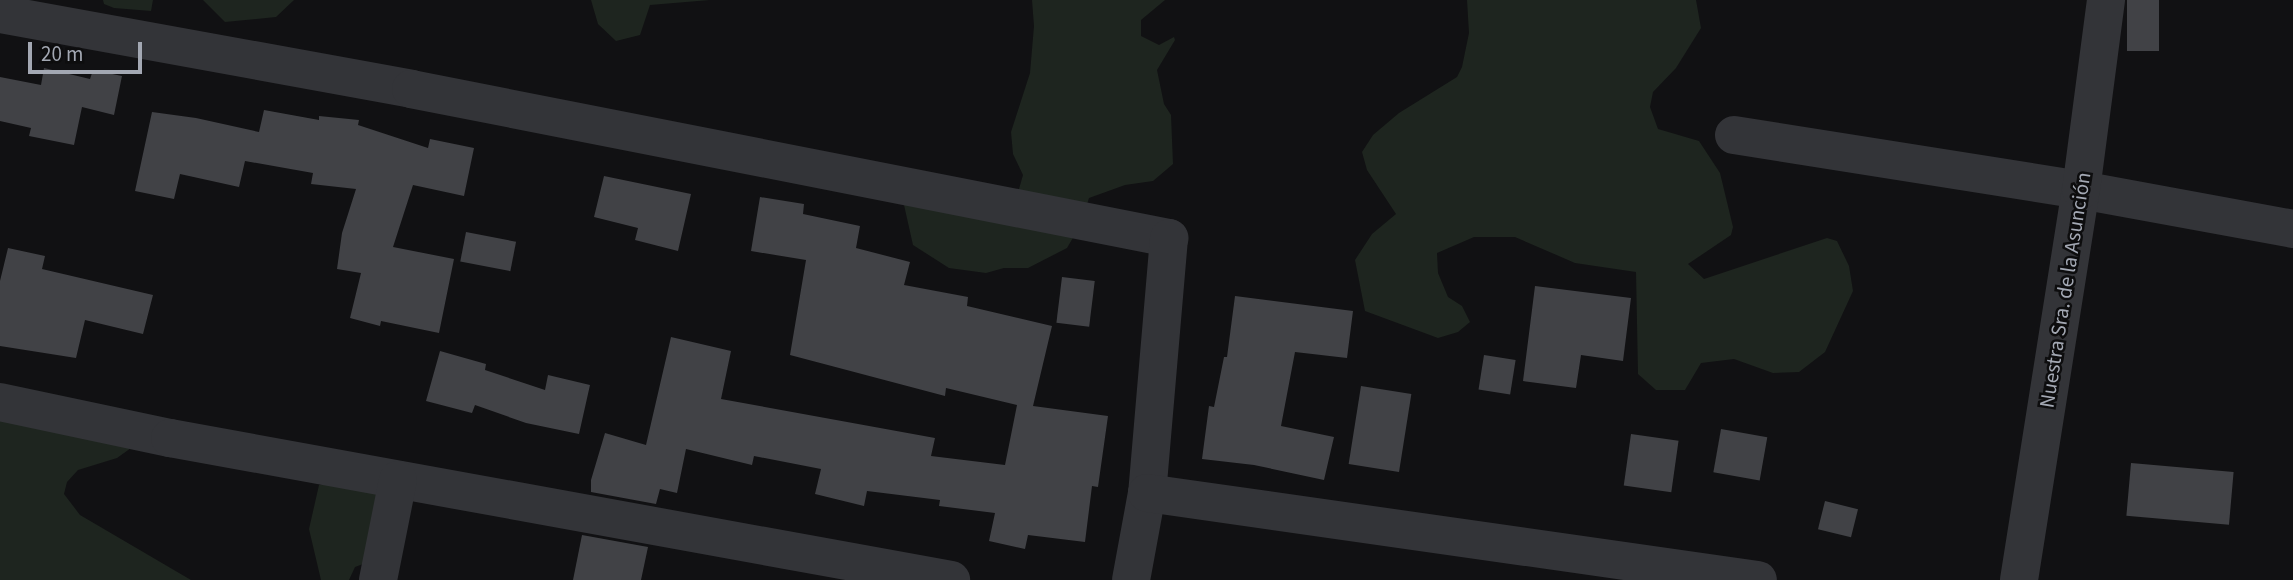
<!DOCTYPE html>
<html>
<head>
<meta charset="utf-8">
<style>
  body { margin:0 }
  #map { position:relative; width:2293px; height:580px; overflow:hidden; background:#111113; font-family:"Source Sans 3",sans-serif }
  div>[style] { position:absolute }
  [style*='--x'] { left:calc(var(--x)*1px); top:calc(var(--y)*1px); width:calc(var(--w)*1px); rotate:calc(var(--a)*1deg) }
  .green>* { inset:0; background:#1e251f }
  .building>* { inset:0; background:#414246; transform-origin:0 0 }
  .street>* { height:38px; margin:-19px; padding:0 19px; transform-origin:19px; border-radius:19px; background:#333438 }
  span { translate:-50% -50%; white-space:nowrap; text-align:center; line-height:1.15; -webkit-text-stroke:5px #0d0d0e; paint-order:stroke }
  .street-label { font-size:21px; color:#a3a8b3 }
  .scale { position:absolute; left:28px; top:42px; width:114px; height:32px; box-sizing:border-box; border:4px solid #a3a8b3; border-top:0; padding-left:9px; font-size:21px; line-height:24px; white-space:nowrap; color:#a3a8b3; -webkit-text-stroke:5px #0d0d0e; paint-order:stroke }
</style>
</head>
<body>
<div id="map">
  <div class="green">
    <div style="clip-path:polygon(103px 0,153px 0,151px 11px,114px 8px,104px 4px)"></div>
    <div style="clip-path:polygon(203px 0,294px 0,276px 17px,225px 22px)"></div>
    <div style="clip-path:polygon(591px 0,710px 0,650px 5px,640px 35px,616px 41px,598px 24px)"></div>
    <div style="clip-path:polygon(1032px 0,1165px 0,1141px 20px,1141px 36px,1159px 45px,1174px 37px,1175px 40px,1157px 70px,1164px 104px,1171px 115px,1173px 164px,1153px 181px,1125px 185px,1089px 198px,1081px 224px,1067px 248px,1028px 268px,1004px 268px,986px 273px,949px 268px,913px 245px,902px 196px,1017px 196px,1023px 175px,1013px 154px,1011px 132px,1030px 73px,1034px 26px)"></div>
    <div style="clip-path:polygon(1467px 0,1696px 0,1701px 28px,1676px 68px,1653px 92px,1650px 107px,1658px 129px,1699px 141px,1720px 173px,1733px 227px,1731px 235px,1688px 264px,1704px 279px,1827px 238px,1837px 241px,1849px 266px,1853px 291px,1825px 352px,1799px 372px,1773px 373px,1734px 359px,1701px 363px,1685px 390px,1656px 390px,1638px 374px,1636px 272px,1575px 263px,1515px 237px,1474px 237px,1437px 253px,1438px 273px,1448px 297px,1462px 306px,1470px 322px,1458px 332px,1438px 338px,1365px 311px,1355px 260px,1372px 234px,1396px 214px,1367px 170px,1362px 152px,1373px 135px,1399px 113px,1457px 77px,1462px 67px,1469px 33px)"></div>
    <div style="clip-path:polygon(0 408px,131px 448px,117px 458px,78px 470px,67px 482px,64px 494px,80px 515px,191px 580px,0 580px)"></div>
    <div style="clip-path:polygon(399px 467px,371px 561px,355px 567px,349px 580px,321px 580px,309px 529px,319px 485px)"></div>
  </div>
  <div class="building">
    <div style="left:2127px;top:0;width:32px;height:51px"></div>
    <div style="clip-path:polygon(44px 68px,90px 79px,93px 70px,122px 76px,114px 115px,82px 107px,74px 145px,29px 136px,31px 128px,0 121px,0 77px,41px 85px)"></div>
    <div style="clip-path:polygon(264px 110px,319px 120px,319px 116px,359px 120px,358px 125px,428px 148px,430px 139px,474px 148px,464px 196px,413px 185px,393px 247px,454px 259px,439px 333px,381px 321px,380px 326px,350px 318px,361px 273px,337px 269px,342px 233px,356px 189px,311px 184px,313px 173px,245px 161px,239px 187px,180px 174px,174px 199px,135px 191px,152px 112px,196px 118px,259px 132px)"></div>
    <div style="clip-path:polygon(604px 176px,691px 194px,678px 251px,635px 240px,638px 228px,594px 217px)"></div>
    <div style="clip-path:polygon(760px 197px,804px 204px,803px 214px,860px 226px,856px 248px,910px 262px,904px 285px,968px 297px,967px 306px,1052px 326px,1033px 406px,1108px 416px,1098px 487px,1092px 486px,1085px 542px,1028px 535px,1025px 549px,989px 541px,995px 513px,939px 506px,940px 500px,867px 491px,864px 506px,815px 494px,821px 469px,754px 456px,752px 465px,686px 449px,677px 493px,660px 489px,656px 504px,591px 492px,591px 480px,605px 433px,646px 445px,671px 337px,731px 351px,721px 399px,935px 438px,931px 456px,1005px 465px,1017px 405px,946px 388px,945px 396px,790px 355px,806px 260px,751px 251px)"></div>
    <div style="left:466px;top:232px;width:51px;height:30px;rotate:11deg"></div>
    <div style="clip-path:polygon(8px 248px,45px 256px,42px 269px,153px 295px,143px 334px,85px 320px,76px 358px,0 346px,0 281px)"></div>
    <div style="left:1062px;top:277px;width:33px;height:46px;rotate:7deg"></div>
    <div style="clip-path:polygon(1535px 286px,1631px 298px,1623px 361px,1581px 355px,1576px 388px,1523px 381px)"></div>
    <div style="clip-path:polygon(1235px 296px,1353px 311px,1347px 358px,1295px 352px,1281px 426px,1334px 437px,1324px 480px,1254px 465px,1202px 459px,1209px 406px,1214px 407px,1224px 357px,1227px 357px)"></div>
    <div style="clip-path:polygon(440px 351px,486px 364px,485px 370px,545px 390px,548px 375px,590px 385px,579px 434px,526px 423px,475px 405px,472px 413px,426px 401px)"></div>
    <div style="left:1484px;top:355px;width:32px;height:35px;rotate:9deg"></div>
    <div style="left:1361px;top:386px;width:51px;height:79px;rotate:9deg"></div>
    <div style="left:1721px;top:429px;width:47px;height:44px;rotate:10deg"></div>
    <div style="left:1631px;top:434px;width:48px;height:52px;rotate:8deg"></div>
    <div style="left:2131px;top:463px;width:103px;height:53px;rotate:5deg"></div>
    <div style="left:1825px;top:501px;width:34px;height:29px;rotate:14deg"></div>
    <div style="clip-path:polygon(582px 535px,648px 547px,641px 580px,573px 580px)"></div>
  </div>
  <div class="street">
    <div style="--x:0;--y:14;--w:418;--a:10.3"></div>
    <div style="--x:411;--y:89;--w:773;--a:11.12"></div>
    <div style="--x:1169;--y:238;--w:256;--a:94.9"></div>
    <div style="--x:1147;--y:493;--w:88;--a:100.4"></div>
    <div style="--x:1734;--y:135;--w:351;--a:9"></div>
    <div style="--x:2081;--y:190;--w:216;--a:10.4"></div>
    <div style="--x:0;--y:402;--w:174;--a:12"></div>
    <div style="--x:170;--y:438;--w:794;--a:10.3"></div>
    <div style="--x:1147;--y:493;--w:617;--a:8.1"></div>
    <div style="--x:378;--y:580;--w:102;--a:-78.7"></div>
    <div style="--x:2019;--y:580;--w:395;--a:-81"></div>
    <div style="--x:2081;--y:190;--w:192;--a:-82.5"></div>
  </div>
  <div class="street-label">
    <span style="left:2065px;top:290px;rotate:-81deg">Nuestra Sra. de la Asunción</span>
  </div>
  <div class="scale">20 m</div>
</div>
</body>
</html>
